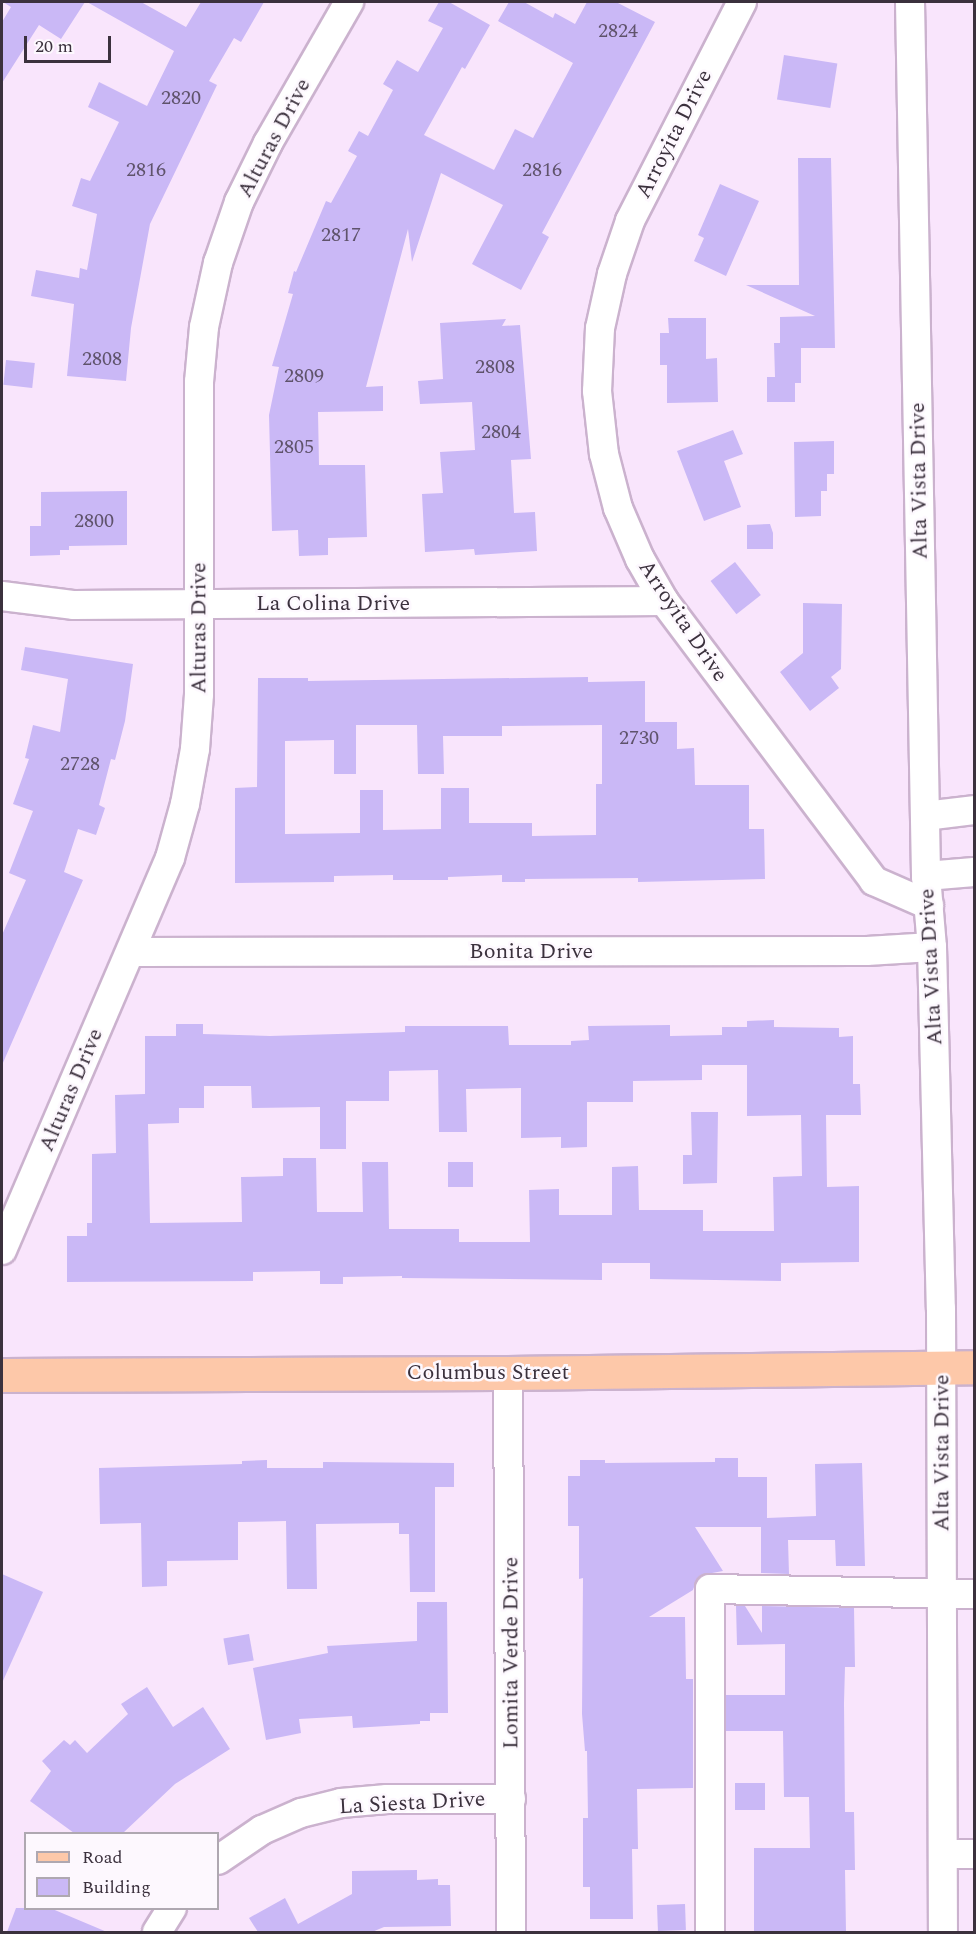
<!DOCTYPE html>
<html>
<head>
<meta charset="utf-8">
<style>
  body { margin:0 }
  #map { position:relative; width:976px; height:1934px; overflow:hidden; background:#f9e5fc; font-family:Spectral,serif }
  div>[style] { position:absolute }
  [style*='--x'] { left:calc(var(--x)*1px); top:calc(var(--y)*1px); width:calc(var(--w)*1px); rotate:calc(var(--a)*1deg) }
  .building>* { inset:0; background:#cab8f6; transform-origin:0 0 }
  .roads { filter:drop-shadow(2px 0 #cbb2ce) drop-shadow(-2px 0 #cbb2ce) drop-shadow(0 2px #cbb2ce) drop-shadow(0 -2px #cbb2ce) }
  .minor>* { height:28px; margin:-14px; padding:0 14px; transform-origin:14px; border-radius:14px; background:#fff }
  .major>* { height:33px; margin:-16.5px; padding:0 16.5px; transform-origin:16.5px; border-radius:16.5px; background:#fdc8a9 }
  span { translate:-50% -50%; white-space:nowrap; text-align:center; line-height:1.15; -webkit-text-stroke:5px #fdf8fe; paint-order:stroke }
  .number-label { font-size:20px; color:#5f536b }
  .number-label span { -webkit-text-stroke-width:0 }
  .street-label { font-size:22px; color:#3b313d }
  .frame { position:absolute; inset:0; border:3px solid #3b313d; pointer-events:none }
  .legend { position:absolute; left:24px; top:1832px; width:195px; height:78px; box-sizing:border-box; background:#fdf8fe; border:2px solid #afa8b1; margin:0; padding:8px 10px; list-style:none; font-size:18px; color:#3b313d }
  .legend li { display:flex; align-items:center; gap:12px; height:30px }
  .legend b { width:30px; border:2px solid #afa8b1 }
  .scale { position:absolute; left:24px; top:36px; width:87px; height:27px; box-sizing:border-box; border:3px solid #3b313d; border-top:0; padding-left:8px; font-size:18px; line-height:21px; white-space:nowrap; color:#3b313d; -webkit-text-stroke:4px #fdf8fe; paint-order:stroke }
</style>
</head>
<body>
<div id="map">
  <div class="building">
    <div style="clip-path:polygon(3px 2px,85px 2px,61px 39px,39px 25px,2px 83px,2px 22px,11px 7px)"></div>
    <div style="clip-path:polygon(87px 2px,141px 2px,186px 27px,201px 2px,264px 2px,241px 42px,234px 38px,209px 81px,217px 85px,150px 224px,131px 328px,126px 381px,67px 376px,74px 304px,31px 296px,36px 270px,79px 278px,80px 268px,87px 270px,97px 214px,72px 206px,81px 178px,90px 181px,119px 122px,88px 107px,99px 82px,147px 106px,174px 51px)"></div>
    <div style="clip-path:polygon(439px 2px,449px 2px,490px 25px,465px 69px,462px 67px,424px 135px,494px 170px,515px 129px,533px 138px,573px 63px,498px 21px,509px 2px,524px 2px,553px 18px,555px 13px,575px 24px,587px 2px,616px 2px,655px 22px,542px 233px,549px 237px,521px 290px,472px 264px,503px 205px,441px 173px,412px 262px,408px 229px,366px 387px,383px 386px,383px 411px,318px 412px,319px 465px,365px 465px,367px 537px,328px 538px,328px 555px,299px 556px,298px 530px,272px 531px,269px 415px,279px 367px,272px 366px,293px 294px,288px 293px,294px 271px,296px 272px,326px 201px,331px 203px,357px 156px,348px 151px,359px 131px,368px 136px,393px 90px,383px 84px,397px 60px,418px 72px,443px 28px,428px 21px)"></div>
    <div style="left:784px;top:55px;width:54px;height:45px;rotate:9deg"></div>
    <div style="clip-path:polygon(798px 158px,831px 158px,835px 348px,801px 348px,801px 383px,795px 383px,795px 402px,767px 402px,767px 377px,775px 377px,774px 343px,780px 343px,780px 317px,815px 316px,746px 285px,799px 285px)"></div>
    <div style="clip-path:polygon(720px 184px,759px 201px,726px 276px,694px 261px,704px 238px,698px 235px)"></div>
    <div style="clip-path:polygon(668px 318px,706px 318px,706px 359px,717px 358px,718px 402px,667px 403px,667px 365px,660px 365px,660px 333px,669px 333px)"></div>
    <div style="clip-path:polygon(506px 319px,502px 326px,520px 325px,531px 459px,511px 460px,514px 513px,535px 512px,537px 551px,475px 555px,474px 549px,425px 552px,422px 494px,443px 493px,440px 452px,475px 450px,472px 402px,420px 404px,418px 381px,443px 379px,440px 323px)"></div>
    <div style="left:6px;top:360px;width:29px;height:25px;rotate:6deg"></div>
    <div style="clip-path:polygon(733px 430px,743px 454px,724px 461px,741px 507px,704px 521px,677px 451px)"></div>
    <div style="clip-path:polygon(834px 441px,834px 474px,827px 474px,827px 491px,821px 491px,821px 516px,795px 517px,794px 442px)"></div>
    <div style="clip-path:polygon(127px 491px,127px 545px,69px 546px,69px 550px,60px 550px,60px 555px,30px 556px,30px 526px,41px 526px,41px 492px)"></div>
    <div style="clip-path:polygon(770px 524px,773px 533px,773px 549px,747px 549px,747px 525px)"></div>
    <div style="left:735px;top:562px;width:42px;height:31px;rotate:52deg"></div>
    <div style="clip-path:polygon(803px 603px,842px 604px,841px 669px,831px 677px,839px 688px,810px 711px,780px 672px,803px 653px)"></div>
    <div style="clip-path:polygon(25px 647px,133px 664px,125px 721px,115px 760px,111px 759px,99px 805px,105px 808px,96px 835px,78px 829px,64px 872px,83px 880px,2px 1065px,2px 935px,26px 880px,9px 873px,33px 811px,13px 804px,29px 759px,25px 758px,33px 725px,60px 732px,68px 679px,21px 670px)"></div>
    <div style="clip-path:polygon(evenodd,588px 677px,588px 682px,645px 681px,645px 722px,677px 722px,677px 749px,694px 748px,695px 785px,749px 785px,749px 829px,764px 829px,765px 879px,638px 882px,638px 878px,525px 879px,525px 882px,502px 882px,502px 875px,448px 877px,448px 880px,393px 880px,393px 875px,334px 876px,334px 882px,235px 883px,235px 788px,257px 787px,258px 678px,308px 678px,308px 681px,588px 677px,356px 725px,417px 725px,418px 774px,444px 774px,443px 736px,502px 736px,502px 726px,602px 725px,602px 784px,596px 784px,596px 835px,532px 836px,532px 823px,469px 823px,469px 788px,441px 788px,441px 829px,383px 830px,383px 790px,360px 790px,360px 833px,285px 834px,285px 741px,334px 740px,334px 774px,356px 774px,356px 725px)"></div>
    <div style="clip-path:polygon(evenodd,774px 1020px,774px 1027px,839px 1028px,839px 1037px,853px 1036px,853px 1084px,860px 1084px,861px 1115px,826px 1115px,827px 1187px,859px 1186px,859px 1262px,781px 1263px,781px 1281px,650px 1279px,650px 1263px,602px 1263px,602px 1280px,402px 1278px,402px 1276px,343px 1277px,343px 1284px,320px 1284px,320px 1271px,253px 1272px,253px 1281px,67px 1282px,67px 1236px,87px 1236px,87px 1223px,92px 1223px,92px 1154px,116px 1153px,115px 1095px,145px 1094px,145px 1036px,176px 1036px,176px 1024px,203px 1024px,203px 1034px,270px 1036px,405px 1032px,405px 1026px,508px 1026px,509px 1045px,571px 1045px,571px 1041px,589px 1040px,588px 1026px,670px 1025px,670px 1036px,722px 1035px,722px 1027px,747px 1027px,747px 1021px,774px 1020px,702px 1065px,747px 1065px,747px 1116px,801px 1115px,802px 1176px,773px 1177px,774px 1231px,703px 1231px,703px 1210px,639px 1210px,638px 1166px,612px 1167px,612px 1215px,559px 1215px,559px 1189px,529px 1190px,530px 1242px,459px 1242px,459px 1229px,389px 1229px,388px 1162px,362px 1162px,363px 1212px,317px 1212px,316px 1158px,283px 1158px,283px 1176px,241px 1177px,242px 1222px,150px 1223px,148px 1124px,179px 1123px,179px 1108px,204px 1108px,204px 1086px,251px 1086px,252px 1108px,320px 1107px,320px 1149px,346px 1149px,346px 1101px,389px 1101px,389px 1071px,438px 1070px,439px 1132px,467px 1132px,466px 1089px,521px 1088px,521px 1138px,561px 1137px,561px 1148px,587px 1147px,587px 1102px,633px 1102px,633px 1081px,702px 1080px,702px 1065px)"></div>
    <div style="clip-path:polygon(691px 1112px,718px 1112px,717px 1183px,683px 1184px,683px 1155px,692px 1155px)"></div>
    <div style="left:473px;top:1162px;width:25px;height:25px;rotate:90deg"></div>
    <div style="clip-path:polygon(715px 1458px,738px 1458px,738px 1477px,767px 1477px,767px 1518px,816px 1516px,815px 1464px,862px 1463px,865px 1566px,836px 1566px,835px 1540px,788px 1540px,789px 1574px,761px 1573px,761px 1527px,695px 1527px,723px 1571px,701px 1575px,696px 1581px,693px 1590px,649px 1617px,685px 1617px,686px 1679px,693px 1679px,693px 1788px,637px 1789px,638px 1849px,632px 1849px,633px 1919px,590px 1919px,590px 1887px,583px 1887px,583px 1818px,588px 1818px,587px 1751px,585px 1751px,582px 1714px,583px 1578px,579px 1579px,579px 1526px,568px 1526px,568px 1476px,580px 1476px,580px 1460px,605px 1460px,605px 1463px,715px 1462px)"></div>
    <div style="clip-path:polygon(267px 1460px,267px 1468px,323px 1468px,323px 1462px,454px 1463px,454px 1487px,435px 1487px,435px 1592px,410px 1592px,409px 1534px,399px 1534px,399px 1523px,316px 1524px,317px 1589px,287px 1589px,286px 1521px,238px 1522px,238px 1560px,167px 1561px,167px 1586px,142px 1587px,141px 1523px,100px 1524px,99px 1468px,242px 1464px,242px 1461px)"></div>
    <div style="clip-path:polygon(2px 1574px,43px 1592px,2px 1683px)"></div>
    <div style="clip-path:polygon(417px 1602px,447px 1602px,448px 1713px,430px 1713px,430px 1721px,420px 1721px,420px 1724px,353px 1728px,352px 1716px,299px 1719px,301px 1733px,266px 1740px,253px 1668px,328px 1653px,327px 1646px,417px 1641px)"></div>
    <div style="clip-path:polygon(736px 1606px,745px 1606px,762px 1633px,762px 1606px,854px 1608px,855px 1667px,845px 1667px,844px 1703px,845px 1812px,854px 1812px,855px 1870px,845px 1870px,846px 1932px,754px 1932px,754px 1848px,810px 1848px,809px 1797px,784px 1797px,783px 1731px,726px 1731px,726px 1695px,785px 1695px,785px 1644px,737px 1645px)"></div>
    <div style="left:249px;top:1634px;width:27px;height:26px;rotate:80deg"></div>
    <div style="clip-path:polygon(147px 1687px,173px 1727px,203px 1707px,230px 1749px,175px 1784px,123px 1833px,74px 1833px,30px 1801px,51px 1771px,42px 1761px,64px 1740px,70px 1745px,75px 1740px,87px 1753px,128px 1714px,121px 1704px)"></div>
    <div style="left:735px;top:1783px;width:30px;height:27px"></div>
    <div style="clip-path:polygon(417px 1870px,417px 1880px,438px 1879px,438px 1885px,450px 1885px,451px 1926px,384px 1927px,372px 1932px,258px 1932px,249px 1918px,285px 1898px,298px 1924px,352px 1894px,352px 1871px)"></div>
    <div style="left:685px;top:1904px;width:26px;height:28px;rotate:88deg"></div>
    <div style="clip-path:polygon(16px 1908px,50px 1908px,107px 1932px,7px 1932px)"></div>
  </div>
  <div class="roads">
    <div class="minor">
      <div style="--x:742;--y:2;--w:246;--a:117.1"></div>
      <div style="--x:630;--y:221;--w:56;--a:108.8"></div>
      <div style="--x:612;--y:274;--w:55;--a:102.5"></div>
      <div style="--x:600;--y:328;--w:63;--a:92.7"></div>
      <div style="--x:597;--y:391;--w:63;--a:83.7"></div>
      <div style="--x:604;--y:454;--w:56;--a:75.5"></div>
      <div style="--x:618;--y:508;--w:56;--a:66.7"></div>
      <div style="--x:640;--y:559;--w:48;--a:60.3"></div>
      <div style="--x:664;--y:601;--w:350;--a:53.1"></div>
      <div style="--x:874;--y:881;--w:60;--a:23.6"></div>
      <div style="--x:910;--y:2;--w:874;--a:88.95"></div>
      <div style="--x:926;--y:876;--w:71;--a:85.2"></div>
      <div style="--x:932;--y:947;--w:362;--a:88.6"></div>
      <div style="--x:941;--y:1309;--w:623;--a:89.82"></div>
      <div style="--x:2;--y:596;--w:73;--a:7.1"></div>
      <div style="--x:74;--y:605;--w:590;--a:-0.39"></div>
      <div style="--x:925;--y:816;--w:49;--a:-7"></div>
      <div style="--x:926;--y:876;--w:48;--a:-4.8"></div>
      <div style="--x:131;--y:952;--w:736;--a:-0.08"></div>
      <div style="--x:867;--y:951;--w:65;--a:-3.5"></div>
      <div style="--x:2;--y:1250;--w:426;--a:-66.8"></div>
      <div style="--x:170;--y:858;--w:56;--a:-74.5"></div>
      <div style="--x:185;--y:804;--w:56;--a:-79.7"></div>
      <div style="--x:195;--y:749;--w:55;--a:-85.8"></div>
      <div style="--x:199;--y:694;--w:312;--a:-90"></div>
      <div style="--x:199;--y:382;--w:55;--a:-84.8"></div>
      <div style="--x:204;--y:327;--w:66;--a:-77.7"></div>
      <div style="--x:218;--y:263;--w:65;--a:-71"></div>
      <div style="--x:239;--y:202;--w:66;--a:-63.8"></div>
      <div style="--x:268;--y:143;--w:163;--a:-60.1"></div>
      <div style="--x:508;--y:1373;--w:559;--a:89.69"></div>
      <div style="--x:943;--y:1854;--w:31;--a:0"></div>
      <div style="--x:218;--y:1860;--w:53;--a:-34.3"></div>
      <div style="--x:262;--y:1830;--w:43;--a:-23.6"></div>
      <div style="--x:301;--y:1813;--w:41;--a:-14"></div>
      <div style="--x:341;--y:1803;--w:46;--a:-5"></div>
      <div style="--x:387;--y:1799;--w:124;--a:0"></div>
      <div style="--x:157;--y:1932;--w:28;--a:-58"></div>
      <div style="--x:710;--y:1932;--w:343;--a:-90"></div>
      <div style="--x:710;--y:1589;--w:264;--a:1.1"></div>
    </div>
    <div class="major">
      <div style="--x:2;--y:1375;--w:506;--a:-0.23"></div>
      <div style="--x:508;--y:1373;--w:466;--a:-0.7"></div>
    </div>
  </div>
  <div class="number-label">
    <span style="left:618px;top:31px">2824</span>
    <span style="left:181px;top:98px">2820</span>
    <span style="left:146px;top:170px">2816</span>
    <span style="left:542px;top:170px">2816</span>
    <span style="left:341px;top:235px">2817</span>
    <span style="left:102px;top:359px">2808</span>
    <span style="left:495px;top:367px">2808</span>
    <span style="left:304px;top:376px">2809</span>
    <span style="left:501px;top:432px">2804</span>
    <span style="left:294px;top:447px">2805</span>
    <span style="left:94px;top:521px">2800</span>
    <span style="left:639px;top:738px">2730</span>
    <span style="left:80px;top:764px">2728</span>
  </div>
  <div class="street-label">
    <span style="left:674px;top:134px;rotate:-63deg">Arroyita Drive</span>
    <span style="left:274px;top:138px;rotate:-62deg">Alturas Drive</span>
    <span style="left:919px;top:481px;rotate:-91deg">Alta Vista Drive</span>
    <span style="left:333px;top:604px">La Colina Drive</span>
    <span style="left:683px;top:621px;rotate:56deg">Arroyita Drive</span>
    <span style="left:199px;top:628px;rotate:-90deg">Alturas Drive</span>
    <span style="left:531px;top:952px">Bonita Drive</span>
    <span style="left:931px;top:967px;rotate:-93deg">Alta Vista Drive</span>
    <span style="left:71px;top:1090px;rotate:-67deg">Alturas Drive</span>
    <span style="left:488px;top:1373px">Columbus Street</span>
    <span style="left:942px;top:1453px;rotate:-90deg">Alta Vista Drive</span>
    <span style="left:511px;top:1653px;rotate:-90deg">Lomita Verde Drive</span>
    <span style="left:412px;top:1803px;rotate:-3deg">La Siesta Drive</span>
  </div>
  <div class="frame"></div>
  <ul class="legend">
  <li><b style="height:8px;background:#fdc8a9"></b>Road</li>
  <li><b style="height:16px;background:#cab8f6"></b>Building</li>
  </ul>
  <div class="scale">20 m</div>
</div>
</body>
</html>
